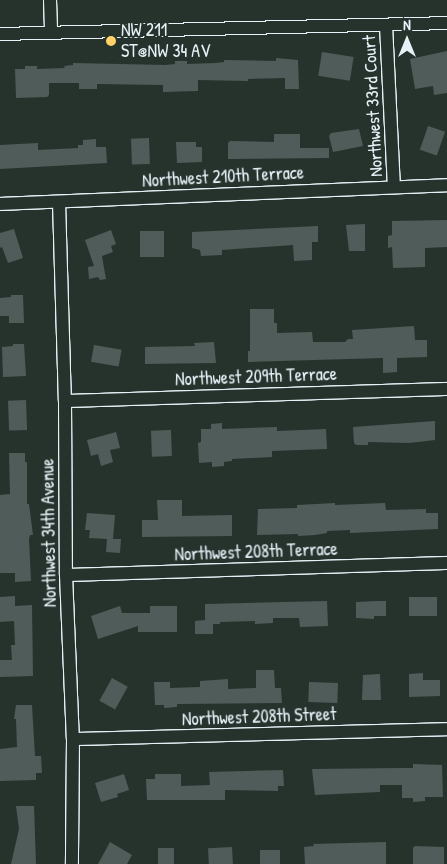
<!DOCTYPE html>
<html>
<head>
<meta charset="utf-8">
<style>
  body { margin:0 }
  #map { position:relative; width:447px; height:864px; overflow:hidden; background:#26332d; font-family:"Patrick Hand",sans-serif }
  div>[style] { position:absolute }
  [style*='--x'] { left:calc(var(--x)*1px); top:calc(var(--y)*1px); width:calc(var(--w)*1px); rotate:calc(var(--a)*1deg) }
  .building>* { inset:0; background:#505c59; transform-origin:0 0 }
  .roads { filter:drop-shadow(1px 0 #e8f1f8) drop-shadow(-1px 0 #e8f1f8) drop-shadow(0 1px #e8f1f8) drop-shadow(0 -1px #e8f1f8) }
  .minor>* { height:12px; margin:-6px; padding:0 6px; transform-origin:6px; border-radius:6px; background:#26332d }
  .dots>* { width:14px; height:14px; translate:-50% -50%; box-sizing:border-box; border:2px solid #26332d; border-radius:50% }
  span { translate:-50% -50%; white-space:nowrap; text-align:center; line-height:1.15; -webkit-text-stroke:4px #26332d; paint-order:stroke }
  .poi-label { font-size:18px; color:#e8f1f8 }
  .left { translate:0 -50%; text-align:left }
  .street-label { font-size:18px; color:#e8f1f8 }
  .north { position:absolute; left:382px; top:15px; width:50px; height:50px; -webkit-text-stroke:4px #26332d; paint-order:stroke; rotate:0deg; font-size:14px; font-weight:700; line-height:20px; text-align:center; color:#e8f1f8 }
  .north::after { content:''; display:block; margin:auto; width:18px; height:22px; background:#e8f1f8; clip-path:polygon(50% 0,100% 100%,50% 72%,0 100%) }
</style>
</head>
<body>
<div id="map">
  <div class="building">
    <div style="clip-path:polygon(447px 51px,447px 93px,434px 95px,433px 86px,415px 89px,410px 59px)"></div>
    <div style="left:322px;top:52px;width:32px;height:24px;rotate:9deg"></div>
    <div style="clip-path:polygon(276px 58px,298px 60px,299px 89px,285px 89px,285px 78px,248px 79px,248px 81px,198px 80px,198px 91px,163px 92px,163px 85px,97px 84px,97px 89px,79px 89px,79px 83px,49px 83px,49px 95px,47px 97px,16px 98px,15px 69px,25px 69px,25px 66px,37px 66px,37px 69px,65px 68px,64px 66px,73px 65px,73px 63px,165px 65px,175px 64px,175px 61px,187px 61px,187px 64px,216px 63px,224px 62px,224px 60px,276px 61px)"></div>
    <div style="left:428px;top:126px;width:18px;height:25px;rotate:19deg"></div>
    <div style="clip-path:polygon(359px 129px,363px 146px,333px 152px,329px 136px,331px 133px)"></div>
    <div style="clip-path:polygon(274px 134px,300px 134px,300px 148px,329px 148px,329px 158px,228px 159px,228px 143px,230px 141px,274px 142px)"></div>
    <div style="left:149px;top:138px;width:26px;height:18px;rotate:88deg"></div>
    <div style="clip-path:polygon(96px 139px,96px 147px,106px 147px,107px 163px,0 169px,0 145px,38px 143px,38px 150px,78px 148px,78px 145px,83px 145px,83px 140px)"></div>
    <div style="clip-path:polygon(176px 142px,196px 142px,196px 147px,202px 147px,202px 162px,177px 163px)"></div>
    <div style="clip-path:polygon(447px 220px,447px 247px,425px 248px,425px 267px,393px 268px,392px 247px,388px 248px,388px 236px,392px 235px,392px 221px)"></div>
    <div style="clip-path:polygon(365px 224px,365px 251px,349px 251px,346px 225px)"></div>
    <div style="clip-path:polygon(318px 226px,318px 242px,312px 242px,312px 260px,294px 261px,293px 245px,222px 250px,222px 255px,201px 256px,200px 250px,192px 248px,192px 232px)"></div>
    <div style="clip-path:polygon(14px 229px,23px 258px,8px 263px,2px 247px,0 248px,0 233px)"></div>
    <div style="clip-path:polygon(111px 230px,116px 244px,111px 246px,113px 252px,102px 256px,106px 279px,100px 280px,98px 277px,89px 279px,88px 267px,94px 266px,85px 240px)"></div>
    <div style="left:140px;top:231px;width:24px;height:26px"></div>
    <div style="clip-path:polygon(11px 295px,23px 295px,24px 323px,9px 323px,9px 316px,0 316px,0 298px,11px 297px)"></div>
    <div style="clip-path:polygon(250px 309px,274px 309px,274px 323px,277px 323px,277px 333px,312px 332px,313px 342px,345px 342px,348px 339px,353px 339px,352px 330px,414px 326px,415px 340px,427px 340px,427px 357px,397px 358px,397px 372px,383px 373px,383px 358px,248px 362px,248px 351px,250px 351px)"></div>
    <div style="clip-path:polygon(214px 342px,216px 363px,145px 364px,145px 347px,195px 346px,194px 343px)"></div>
    <div style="clip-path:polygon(13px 344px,24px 344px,26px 376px,3px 377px,2px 347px,13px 346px)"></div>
    <div style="left:94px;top:345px;width:28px;height:17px;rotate:10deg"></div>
    <div style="left:26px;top:400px;width:30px;height:18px;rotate:88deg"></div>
    <div style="clip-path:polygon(435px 421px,435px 440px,409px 443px,368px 442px,368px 445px,356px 445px,354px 443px,353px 427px)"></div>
    <div style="clip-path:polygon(222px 423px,222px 429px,277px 427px,277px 431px,326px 429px,327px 449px,272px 451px,272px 457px,232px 459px,232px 461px,224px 462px,224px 466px,212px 467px,212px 462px,199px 463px,198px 443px,201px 442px,201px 429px,211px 429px,211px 424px)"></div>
    <div style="left:171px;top:430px;width:26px;height:20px;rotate:88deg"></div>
    <div style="clip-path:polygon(116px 432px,120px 448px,110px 450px,113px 462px,101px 466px,98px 454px,91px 456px,87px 440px)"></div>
    <div style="clip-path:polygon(9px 453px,25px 453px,25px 462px,27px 462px,27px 504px,29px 504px,33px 535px,30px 535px,29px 539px,31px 581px,15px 582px,15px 573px,0 573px,0 495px,10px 494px)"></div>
    <div style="clip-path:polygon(157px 500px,182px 500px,182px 516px,232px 515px,232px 536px,142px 537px,142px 520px,158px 520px)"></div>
    <div style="clip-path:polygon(335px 503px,335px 505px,385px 503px,386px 510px,426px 509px,426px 513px,438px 513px,438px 529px,350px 533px,350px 530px,327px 531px,327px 533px,315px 535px,298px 536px,298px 534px,257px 535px,258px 509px,297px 508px,297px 505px)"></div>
    <div style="clip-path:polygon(87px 513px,115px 515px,113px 539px,121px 539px,120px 553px,106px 552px,107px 539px,89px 538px,90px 530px,85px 530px)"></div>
    <div style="clip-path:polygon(15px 596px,15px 606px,32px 605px,33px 676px,0 677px,0 660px,12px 660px,11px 645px,15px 645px,14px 621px,0 622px,0 597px)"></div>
    <div style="left:409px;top:597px;width:28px;height:19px"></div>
    <div style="clip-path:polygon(327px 601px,328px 626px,300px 627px,299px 618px,273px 618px,273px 623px,255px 624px,255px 621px,220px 622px,220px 624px,213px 624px,213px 634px,195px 634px,195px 621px,205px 620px,205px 604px)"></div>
    <div style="clip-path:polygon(378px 601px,386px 601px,386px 616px,374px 616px,374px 619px,356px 618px,356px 602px)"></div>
    <div style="clip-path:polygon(120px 606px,122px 613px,150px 613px,150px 606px,177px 606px,177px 632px,138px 632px,138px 626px,98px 639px,91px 616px)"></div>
    <div style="clip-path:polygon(256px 670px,274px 670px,275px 688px,281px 688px,282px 703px,177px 704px,177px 707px,164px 708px,164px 705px,155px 705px,154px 682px,170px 682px,170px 688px,200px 687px,200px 681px,228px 679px,228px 689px,256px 688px)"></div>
    <div style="clip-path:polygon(423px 673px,423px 680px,440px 680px,440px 696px,409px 697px,409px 674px)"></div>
    <div style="clip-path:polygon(380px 674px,381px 700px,362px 700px,363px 675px)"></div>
    <div style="left:112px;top:678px;width:18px;height:26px;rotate:29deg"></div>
    <div style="left:309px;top:682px;width:29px;height:20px;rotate:2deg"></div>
    <div style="clip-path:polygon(16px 705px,32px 705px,35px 756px,41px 756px,42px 773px,36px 773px,36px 780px,0 781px,0 749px,17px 747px,16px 719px,14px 719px)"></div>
    <div style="clip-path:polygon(413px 764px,442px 765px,443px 797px,425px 797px,425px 801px,413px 802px,413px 798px,402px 798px,402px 785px,380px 785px,380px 792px,315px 795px,312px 769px,401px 768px,413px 768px)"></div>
    <div style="clip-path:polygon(283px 770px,284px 786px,278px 786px,278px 791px,225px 790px,225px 800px,147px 800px,146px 779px,155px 779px,155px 774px,181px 774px,181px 786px,210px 785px,209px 772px)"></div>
    <div style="clip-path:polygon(124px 774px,129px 790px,117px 794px,118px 797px,101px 802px,95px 783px)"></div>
    <div style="clip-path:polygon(16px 806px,34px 806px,36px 864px,11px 864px,19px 829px)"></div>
    <div style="clip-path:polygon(110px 842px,132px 855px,127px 864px,98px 864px)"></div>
    <div style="clip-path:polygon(386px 842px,386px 864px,305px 864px,304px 847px,314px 846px,313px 844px)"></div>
    <div style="clip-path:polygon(415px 846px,444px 847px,444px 864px,413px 864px,413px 848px)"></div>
    <div style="left:232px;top:847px;width:17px;height:24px;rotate:87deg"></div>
    <div style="left:158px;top:848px;width:16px;height:16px"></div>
    <div style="left:280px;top:850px;width:14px;height:20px;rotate:90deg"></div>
  </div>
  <div class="roads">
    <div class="minor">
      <div style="--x:50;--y:0;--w:32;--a:88"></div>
      <div style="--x:386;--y:25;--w:161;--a:87.2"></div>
      <div style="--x:0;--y:34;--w:447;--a:-1.4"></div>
      <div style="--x:59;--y:202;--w:199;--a:88.3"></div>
      <div style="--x:65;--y:401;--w:174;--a:89.7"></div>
      <div style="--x:66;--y:575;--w:164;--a:87.6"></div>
      <div style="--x:73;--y:739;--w:125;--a:90.5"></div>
      <div style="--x:0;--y:204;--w:447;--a:-2.4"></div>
      <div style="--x:65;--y:401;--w:382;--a:-1.8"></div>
      <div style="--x:66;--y:575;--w:381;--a:-1.8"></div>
      <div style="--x:73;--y:739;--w:374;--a:-1.5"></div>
    </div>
  </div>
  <div class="dots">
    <div style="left:111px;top:41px;background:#ffd166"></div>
  </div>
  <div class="poi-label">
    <span class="left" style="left:121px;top:41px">NW 211<br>ST@NW 34 AV</span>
  </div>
  <div class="street-label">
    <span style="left:373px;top:106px;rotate:-93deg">Northwest 33rd Court</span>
    <span style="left:223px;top:177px;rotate:-3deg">Northwest 210th Terrace</span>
    <span style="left:256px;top:377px;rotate:-2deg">Northwest 209th Terrace</span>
    <span style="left:49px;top:533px;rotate:-91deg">Northwest 34th Avenue</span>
    <span style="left:256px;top:552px;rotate:-2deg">Northwest 208th Terrace</span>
    <span style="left:259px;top:717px;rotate:-2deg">Northwest 208th Street</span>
  </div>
  <div class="north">N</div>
</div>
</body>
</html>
